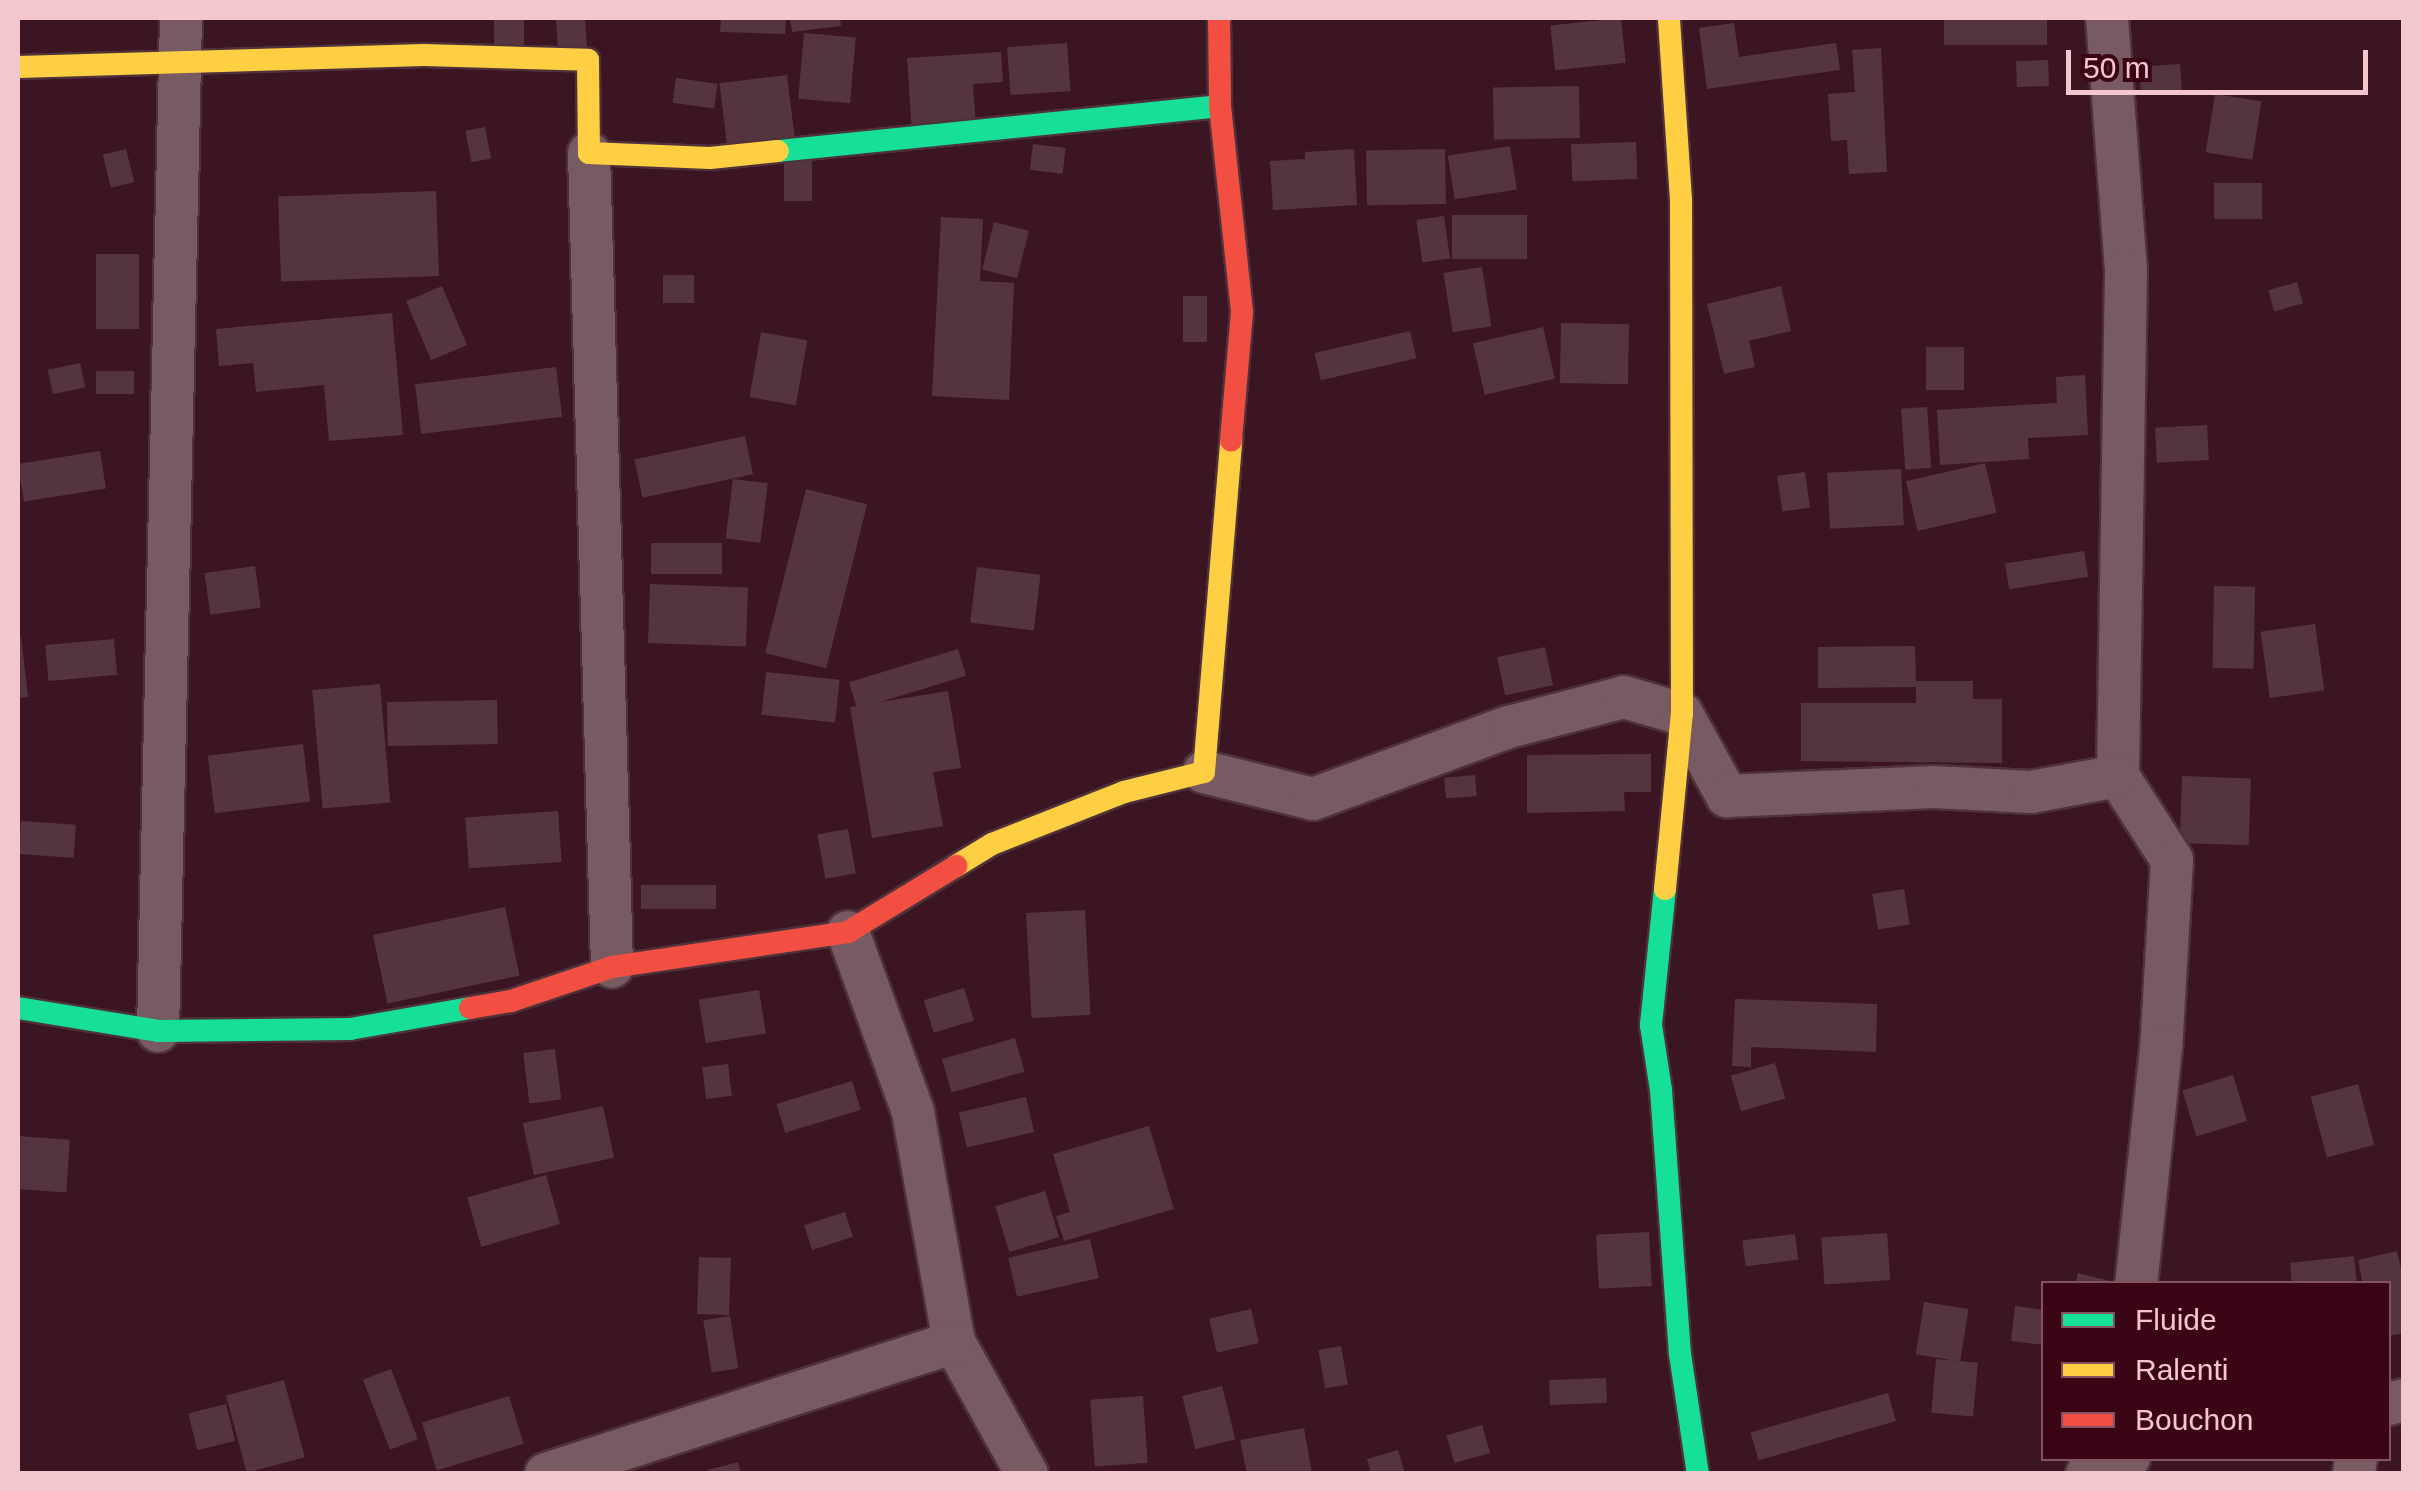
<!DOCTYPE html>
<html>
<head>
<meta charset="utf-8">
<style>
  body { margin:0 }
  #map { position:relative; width:2421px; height:1491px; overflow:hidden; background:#3c1523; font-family:Arial,sans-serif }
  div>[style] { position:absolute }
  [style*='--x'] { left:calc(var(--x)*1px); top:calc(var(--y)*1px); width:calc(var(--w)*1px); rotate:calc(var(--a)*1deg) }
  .building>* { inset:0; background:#54353f; transform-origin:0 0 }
  .roads { filter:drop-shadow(2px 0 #4e323a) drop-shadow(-2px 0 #4e323a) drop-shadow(0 2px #4e323a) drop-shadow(0 -2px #4e323a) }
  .street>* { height:42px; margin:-21px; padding:0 21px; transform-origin:21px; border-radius:21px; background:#785a62 }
  .fast>* { height:22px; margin:-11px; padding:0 11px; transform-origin:11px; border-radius:11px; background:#16e098 }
  .slow>* { height:22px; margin:-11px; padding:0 11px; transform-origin:11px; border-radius:11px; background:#ffcf43 }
  .jam>* { height:22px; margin:-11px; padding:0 11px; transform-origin:11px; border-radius:11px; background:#f24e42 }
  span { translate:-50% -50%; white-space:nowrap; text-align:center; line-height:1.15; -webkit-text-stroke:8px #3b0516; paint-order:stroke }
  .frame { position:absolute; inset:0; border:20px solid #f4c7ce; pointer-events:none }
  .legend { position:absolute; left:2041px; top:1281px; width:350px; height:180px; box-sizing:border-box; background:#3b0516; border:2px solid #855360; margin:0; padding:12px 18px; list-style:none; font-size:30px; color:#f4c7ce }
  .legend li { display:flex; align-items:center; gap:20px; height:50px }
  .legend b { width:50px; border:2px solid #855360 }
  .scale { position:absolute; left:2066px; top:50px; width:302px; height:45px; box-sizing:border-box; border:5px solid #f4c7ce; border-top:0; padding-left:12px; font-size:30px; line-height:35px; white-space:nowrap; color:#f4c7ce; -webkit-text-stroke:8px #3b0516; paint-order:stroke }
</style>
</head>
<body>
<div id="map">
  <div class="building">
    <div style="left:494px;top:18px;width:30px;height:27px"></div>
    <div style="left:585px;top:18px;width:43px;height:29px;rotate:86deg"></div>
    <div style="clip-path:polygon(721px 18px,786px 18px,785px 34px,720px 32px)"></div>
    <div style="clip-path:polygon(790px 18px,840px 18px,841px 26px,792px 32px)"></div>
    <div style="left:1621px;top:18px;width:45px;height:71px;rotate:84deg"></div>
    <div style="left:1944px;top:18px;width:103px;height:27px"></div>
    <div style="clip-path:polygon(1734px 23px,1739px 57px,1836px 43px,1840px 70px,1707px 89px,1699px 28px)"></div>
    <div style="left:804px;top:33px;width:52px;height:66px;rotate:5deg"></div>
    <div style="left:1067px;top:43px;width:48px;height:60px;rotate:86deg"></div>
    <div style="clip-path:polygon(1881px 48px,1887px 172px,1849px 174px,1847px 140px,1831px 141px,1828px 94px,1855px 92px,1852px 50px)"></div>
    <div style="clip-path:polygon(1001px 52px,1003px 82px,973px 84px,976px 128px,912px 133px,907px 58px)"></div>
    <div style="left:2048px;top:60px;width:26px;height:32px;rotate:88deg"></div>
    <div style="left:2180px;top:64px;width:28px;height:41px;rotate:86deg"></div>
    <div style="left:787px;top:75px;width:69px;height:68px;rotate:83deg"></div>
    <div style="left:676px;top:78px;width:42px;height:25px;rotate:8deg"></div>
    <div style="left:1579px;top:86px;width:52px;height:86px;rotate:89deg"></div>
    <div style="left:2215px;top:94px;width:47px;height:59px;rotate:9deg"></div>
    <div style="left:485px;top:127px;width:32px;height:20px;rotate:79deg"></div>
    <div style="left:1636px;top:142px;width:37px;height:65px;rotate:88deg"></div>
    <div style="left:1033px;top:144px;width:33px;height:26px;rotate:7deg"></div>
    <div style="left:1510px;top:146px;width:44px;height:63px;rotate:81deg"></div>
    <div style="left:126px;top:149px;width:34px;height:24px;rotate:76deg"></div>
    <div style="clip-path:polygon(1354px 149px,1357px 205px,1273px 210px,1270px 161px,1305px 159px,1305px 152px)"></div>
    <div style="left:1445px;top:149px;width:55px;height:79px;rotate:89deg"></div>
    <div style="left:784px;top:156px;width:28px;height:45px"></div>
    <div style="left:2214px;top:183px;width:48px;height:36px"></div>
    <div style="left:436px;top:191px;width:85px;height:158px;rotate:88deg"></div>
    <div style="left:1452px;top:215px;width:75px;height:44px"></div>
    <div style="left:1444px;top:216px;width:43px;height:28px;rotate:82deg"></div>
    <div style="clip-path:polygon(941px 217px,983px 219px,980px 281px,1014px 283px,1009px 400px,932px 396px)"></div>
    <div style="left:994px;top:222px;width:36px;height:49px;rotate:14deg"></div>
    <div style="left:96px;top:254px;width:43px;height:75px"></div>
    <div style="left:1482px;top:267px;width:60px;height:39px;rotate:81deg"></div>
    <div style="left:663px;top:275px;width:31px;height:28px"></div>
    <div style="left:2297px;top:282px;width:22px;height:30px;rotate:74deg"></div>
    <div style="left:442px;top:286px;width:64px;height:39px;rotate:67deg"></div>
    <div style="clip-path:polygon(1781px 286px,1791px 331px,1749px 341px,1755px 367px,1724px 374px,1707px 304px)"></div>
    <div style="left:1183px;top:296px;width:24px;height:46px"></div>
    <div style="clip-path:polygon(392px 313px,403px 435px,329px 441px,324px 385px,256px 392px,253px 363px,219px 366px,216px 329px)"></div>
    <div style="left:1561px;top:323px;width:68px;height:60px;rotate:1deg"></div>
    <div style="left:1543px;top:327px;width:53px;height:72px;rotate:77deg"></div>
    <div style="left:1410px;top:331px;width:28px;height:98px;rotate:77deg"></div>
    <div style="left:761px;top:332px;width:47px;height:66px;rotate:10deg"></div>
    <div style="left:1926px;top:347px;width:38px;height:43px"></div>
    <div style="left:80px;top:363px;width:25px;height:33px;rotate:78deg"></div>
    <div style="left:556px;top:367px;width:50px;height:142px;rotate:83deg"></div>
    <div style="left:134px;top:371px;width:23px;height:38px;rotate:90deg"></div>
    <div style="clip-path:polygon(2085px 375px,2088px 435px,2028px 438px,2029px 459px,1940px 465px,1937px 410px,2057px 403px,2056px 377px)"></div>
    <div style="left:1927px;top:407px;width:61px;height:26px;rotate:86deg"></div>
    <div style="left:2207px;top:425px;width:35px;height:52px;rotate:87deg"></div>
    <div style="left:745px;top:436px;width:39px;height:113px;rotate:78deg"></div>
    <div style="left:100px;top:451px;width:38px;height:83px;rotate:81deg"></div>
    <div style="left:1985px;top:463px;width:51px;height:81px;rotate:77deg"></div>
    <div style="left:1901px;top:469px;width:56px;height:74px;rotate:87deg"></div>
    <div style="left:1805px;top:472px;width:36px;height:28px;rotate:82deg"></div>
    <div style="left:733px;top:479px;width:35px;height:60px;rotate:7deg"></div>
    <div style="left:806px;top:489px;width:63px;height:169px;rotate:14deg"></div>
    <div style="left:651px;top:543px;width:71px;height:31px"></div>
    <div style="left:2084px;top:551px;width:26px;height:80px;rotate:81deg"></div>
    <div style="left:255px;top:566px;width:42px;height:51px;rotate:82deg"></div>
    <div style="left:977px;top:567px;width:64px;height:56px;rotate:7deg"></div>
    <div style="left:650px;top:584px;width:98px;height:59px;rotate:2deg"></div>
    <div style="left:2214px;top:586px;width:41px;height:82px;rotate:1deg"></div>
    <div style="left:2315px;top:624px;width:67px;height:55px;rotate:82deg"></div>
    <div style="clip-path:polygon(18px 637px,21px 637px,28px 697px,18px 698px)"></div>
    <div style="left:114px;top:639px;width:36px;height:69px;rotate:85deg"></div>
    <div style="clip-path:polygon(1915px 646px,1916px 681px,1973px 681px,1973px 699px,2002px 699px,2002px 763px,1801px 761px,1801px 703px,1916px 703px,1916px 687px,1818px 688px,1818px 647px)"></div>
    <div style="left:1545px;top:647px;width:39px;height:49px;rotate:78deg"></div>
    <div style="left:958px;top:649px;width:28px;height:114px;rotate:73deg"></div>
    <div style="left:766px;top:672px;width:74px;height:43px;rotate:6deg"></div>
    <div style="left:380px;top:684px;width:119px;height:68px;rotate:85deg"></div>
    <div style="clip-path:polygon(948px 691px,961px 768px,933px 772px,943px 826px,872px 838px,850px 707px)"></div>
    <div style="left:497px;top:700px;width:44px;height:110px;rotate:89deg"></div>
    <div style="left:303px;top:744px;width:58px;height:96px;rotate:83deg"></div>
    <div style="clip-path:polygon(1651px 754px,1651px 792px,1624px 792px,1625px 811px,1527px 813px,1527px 755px)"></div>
    <div style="left:1475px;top:775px;width:21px;height:31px;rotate:85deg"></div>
    <div style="left:2182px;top:776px;width:69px;height:67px;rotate:2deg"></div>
    <div style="left:558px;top:811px;width:51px;height:93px;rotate:86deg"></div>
    <div style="left:21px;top:821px;width:55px;height:33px;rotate:4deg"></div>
    <div style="left:848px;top:829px;width:45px;height:31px;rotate:80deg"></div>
    <div style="left:641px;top:885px;width:75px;height:24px"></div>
    <div style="left:1904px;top:889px;width:36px;height:32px;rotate:81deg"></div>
    <div style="left:505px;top:907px;width:70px;height:135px;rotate:78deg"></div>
    <div style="left:1085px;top:910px;width:105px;height:59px;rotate:87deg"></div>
    <div style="left:964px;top:988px;width:34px;height:42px;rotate:73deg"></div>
    <div style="left:759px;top:990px;width:44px;height:61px;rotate:81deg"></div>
    <div style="clip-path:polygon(1735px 999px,1877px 1004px,1876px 1052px,1751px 1047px,1751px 1067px,1732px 1066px)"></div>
    <div style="left:1015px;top:1038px;width:35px;height:76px;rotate:74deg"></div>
    <div style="left:555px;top:1049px;width:51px;height:32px;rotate:83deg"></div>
    <div style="left:1775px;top:1063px;width:37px;height:46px;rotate:74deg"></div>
    <div style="left:728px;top:1064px;width:32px;height:26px;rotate:83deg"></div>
    <div style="left:2233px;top:1075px;width:48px;height:53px;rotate:73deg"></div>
    <div style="left:852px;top:1081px;width:30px;height:79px;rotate:73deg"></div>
    <div style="left:2358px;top:1084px;width:63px;height:49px;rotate:75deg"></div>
    <div style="left:1026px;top:1097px;width:36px;height:69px;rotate:77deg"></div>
    <div style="left:603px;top:1106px;width:53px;height:82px;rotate:78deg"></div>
    <div style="clip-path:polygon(1149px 1126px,1174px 1209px,1064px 1241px,1056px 1216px,1070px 1212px,1053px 1154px)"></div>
    <div style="left:18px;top:1136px;width:52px;height:53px;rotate:4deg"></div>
    <div style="left:546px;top:1175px;width:51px;height:82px;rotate:74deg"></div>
    <div style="left:1045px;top:1191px;width:48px;height:52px;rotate:73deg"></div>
    <div style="left:845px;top:1212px;width:26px;height:43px;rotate:72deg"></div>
    <div style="left:1649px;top:1232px;width:54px;height:53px;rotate:87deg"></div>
    <div style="left:1887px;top:1233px;width:47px;height:66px;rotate:86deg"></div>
    <div style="left:1795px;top:1234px;width:26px;height:53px;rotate:83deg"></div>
    <div style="left:1090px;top:1239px;width:40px;height:84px;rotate:77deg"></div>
    <div style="clip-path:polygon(2397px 1251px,2404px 1281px,2404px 1333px,2388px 1336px,2388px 1284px,2363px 1284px,2358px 1260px)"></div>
    <div style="clip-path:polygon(2354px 1256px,2357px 1284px,2292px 1284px,2290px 1263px)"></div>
    <div style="left:699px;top:1257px;width:32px;height:57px;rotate:2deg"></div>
    <div style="clip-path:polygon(2078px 1273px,2114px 1282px,2114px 1284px,2075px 1284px)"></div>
    <div style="left:1924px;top:1302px;width:45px;height:53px;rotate:9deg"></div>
    <div style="clip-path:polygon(2015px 1306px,2044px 1310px,2044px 1345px,2011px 1341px)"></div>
    <div style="left:1251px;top:1309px;width:35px;height:43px;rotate:77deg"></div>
    <div style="left:730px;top:1316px;width:53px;height:27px;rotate:81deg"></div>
    <div style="left:1341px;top:1346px;width:39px;height:23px;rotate:80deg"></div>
    <div style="left:1936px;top:1359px;width:42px;height:54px;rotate:5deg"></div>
    <div style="left:391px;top:1369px;width:75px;height:30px;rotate:69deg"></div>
    <div style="left:1606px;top:1378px;width:25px;height:57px;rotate:88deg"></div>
    <div style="left:284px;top:1380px;width:80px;height:60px;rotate:75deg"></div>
    <div style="left:1222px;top:1386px;width:55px;height:41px;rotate:76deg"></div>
    <div style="left:1888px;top:1393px;width:29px;height:143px;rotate:74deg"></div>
    <div style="left:509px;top:1396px;width:50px;height:91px;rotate:73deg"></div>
    <div style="left:1143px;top:1396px;width:67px;height:53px;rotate:86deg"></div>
    <div style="left:226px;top:1404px;width:38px;height:39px;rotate:76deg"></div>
    <div style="left:1482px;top:1425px;width:29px;height:37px;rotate:74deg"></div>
    <div style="clip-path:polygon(1304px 1428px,1312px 1474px,1247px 1474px,1240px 1440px)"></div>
    <div style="clip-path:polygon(1398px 1450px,1405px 1474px,1371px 1474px,1367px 1459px)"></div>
    <div style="clip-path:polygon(738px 1462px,741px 1474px,709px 1474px,708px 1470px)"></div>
  </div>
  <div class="roads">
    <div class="street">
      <div style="--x:2107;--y:18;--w:254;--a:85.7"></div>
      <div style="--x:2126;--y:271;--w:505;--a:90.91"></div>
      <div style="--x:2118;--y:776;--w:100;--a:57.3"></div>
      <div style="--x:2172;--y:860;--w:188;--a:93.3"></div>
      <div style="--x:2161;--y:1048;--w:237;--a:96"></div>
      <div style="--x:589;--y:153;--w:814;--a:88.38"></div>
      <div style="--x:1204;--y:772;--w:112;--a:13.9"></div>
      <div style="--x:1313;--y:799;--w:209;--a:-20.2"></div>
      <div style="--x:1509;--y:727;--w:119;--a:-14.6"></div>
      <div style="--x:1624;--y:697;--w:60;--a:16.3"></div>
      <div style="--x:1682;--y:714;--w:94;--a:61.2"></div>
      <div style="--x:1727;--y:796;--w:207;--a:-2.5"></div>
      <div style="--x:1934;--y:787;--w:97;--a:3"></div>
      <div style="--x:2031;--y:792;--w:88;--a:-10.4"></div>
      <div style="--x:848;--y:932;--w:191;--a:70.1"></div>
      <div style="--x:913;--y:1112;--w:234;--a:79.9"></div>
      <div style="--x:954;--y:1342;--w:151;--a:61.1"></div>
      <div style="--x:158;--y:1031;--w:1013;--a:-88.7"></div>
      <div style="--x:2388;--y:1404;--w:16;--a:-14"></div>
      <div style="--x:546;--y:1474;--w:429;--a:-17.9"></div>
      <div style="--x:2087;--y:1474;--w:45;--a:-20.9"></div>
      <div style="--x:2354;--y:1474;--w:16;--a:-83"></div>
    </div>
    <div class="fast">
      <div style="--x:778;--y:151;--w:444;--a:-5.8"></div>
      <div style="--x:1665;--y:889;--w:137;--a:95.9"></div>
      <div style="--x:1651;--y:1025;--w:66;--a:81.3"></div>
      <div style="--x:1661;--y:1090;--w:265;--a:85.9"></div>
      <div style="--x:1680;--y:1354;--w:121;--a:81.5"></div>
      <div style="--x:18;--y:1008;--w:142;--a:9.3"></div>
      <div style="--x:158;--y:1031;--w:192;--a:-0.6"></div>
      <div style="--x:350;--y:1029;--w:122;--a:-9.9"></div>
    </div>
    <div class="slow">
      <div style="--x:18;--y:67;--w:406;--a:-1.7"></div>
      <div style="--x:424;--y:55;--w:164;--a:1.7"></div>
      <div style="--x:588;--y:60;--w:93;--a:89.4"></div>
      <div style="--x:589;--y:153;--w:121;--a:2.4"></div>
      <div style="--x:710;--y:158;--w:68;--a:-5.9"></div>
      <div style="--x:956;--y:866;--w:42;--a:-31.4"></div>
      <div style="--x:992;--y:844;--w:142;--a:-21.5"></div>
      <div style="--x:1124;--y:792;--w:82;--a:-14"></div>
      <div style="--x:1204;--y:772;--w:332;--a:-85.3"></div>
      <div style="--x:1665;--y:889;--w:176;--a:-84.5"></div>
      <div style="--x:1682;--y:714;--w:514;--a:-90.11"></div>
      <div style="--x:1681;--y:200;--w:182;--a:-93.8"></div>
    </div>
    <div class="jam">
      <div style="--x:1219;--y:18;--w:88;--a:89.3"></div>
      <div style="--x:1220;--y:106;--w:207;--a:83.9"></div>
      <div style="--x:1242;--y:312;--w:129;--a:94.9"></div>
      <div style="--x:470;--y:1008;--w:42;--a:-9.7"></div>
      <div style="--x:511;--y:1001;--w:107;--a:-18.6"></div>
      <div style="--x:612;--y:967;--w:239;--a:-8.4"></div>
      <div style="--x:848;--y:932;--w:127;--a:-31.4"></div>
    </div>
  </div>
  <div class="frame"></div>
  <ul class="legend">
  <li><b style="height:12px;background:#16e098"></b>Fluide</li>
  <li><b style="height:12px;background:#ffcf43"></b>Ralenti</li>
  <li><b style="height:12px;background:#f24e42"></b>Bouchon</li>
  </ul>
  <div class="scale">50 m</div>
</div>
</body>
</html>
